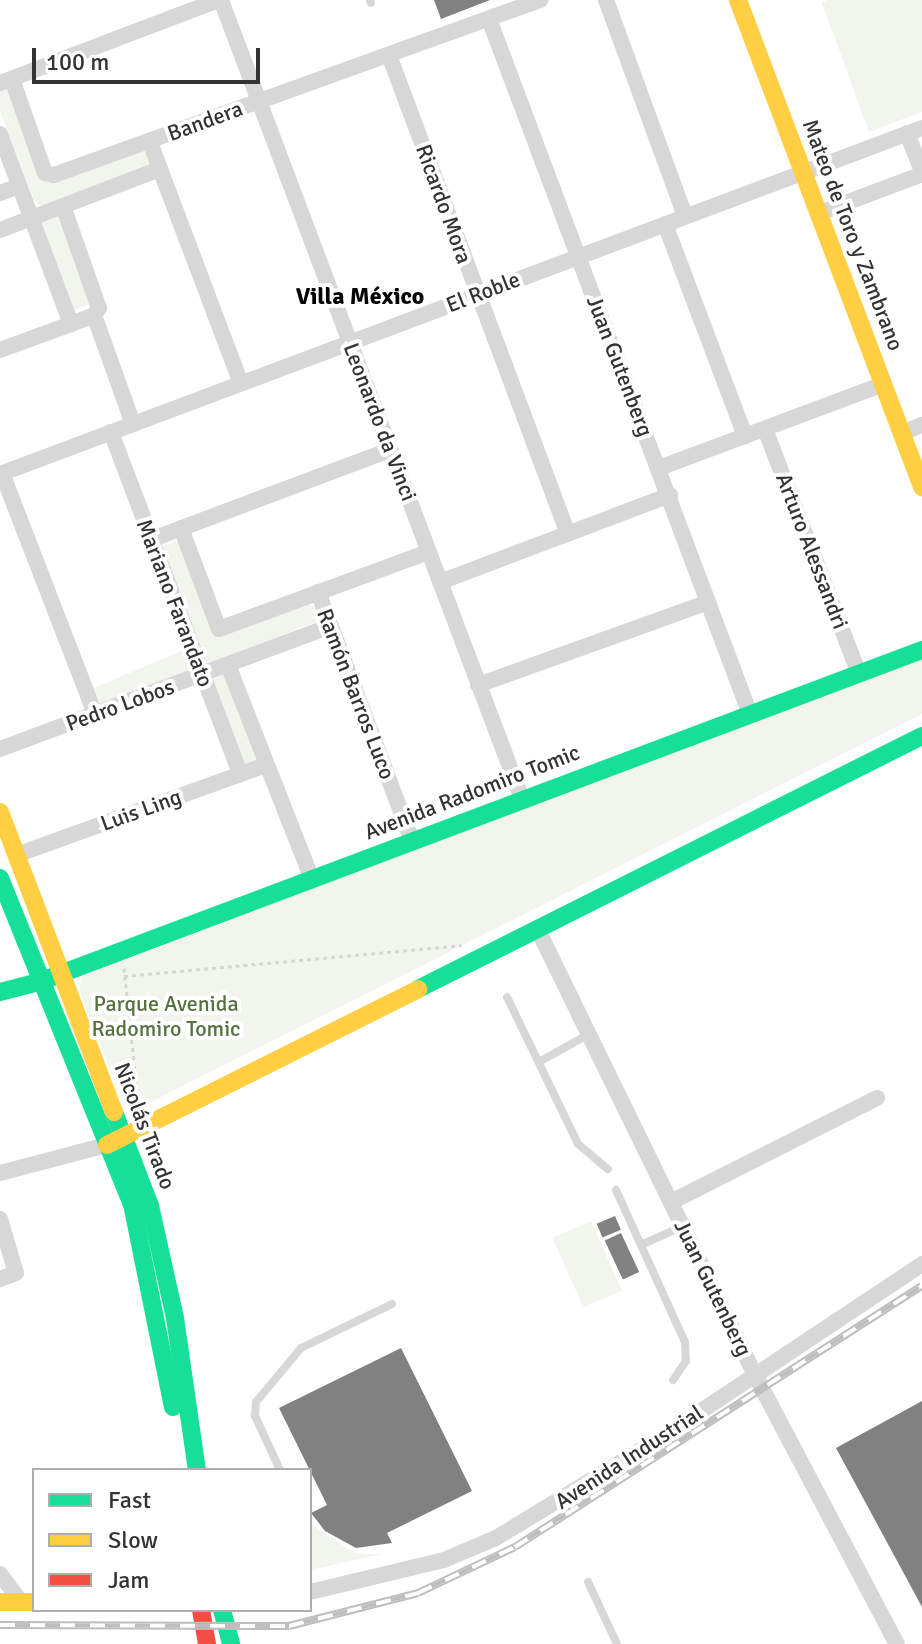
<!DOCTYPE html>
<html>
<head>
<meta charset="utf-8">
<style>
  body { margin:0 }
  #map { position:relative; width:922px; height:1644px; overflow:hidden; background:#fff; font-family:Signika,sans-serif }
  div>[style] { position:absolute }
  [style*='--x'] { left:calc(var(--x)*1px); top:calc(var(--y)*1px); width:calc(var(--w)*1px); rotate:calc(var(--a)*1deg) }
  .green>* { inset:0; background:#f1f5ed; transform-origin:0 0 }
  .building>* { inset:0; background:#818181; transform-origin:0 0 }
  .path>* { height:3px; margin-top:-1.5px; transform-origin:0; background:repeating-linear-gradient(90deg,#d6d6d6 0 4px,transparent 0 8px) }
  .lane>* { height:8px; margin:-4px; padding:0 4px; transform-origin:4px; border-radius:4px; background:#d7d7d7 }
  .street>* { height:16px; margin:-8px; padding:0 8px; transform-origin:8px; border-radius:8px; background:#d7d7d7 }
  .fast>* { height:18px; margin:-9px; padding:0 9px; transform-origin:9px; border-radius:9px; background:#16e098 }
  .slow>* { height:18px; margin:-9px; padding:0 9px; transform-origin:9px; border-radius:9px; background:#ffcf43 }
  .jam>* { height:18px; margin:-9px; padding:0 9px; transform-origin:9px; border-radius:9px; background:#f24e42 }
  .rail>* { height:8px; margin-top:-4px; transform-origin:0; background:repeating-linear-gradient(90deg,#fff 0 15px,#bebebe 0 30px); box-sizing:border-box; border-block:2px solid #bebebe }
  span { translate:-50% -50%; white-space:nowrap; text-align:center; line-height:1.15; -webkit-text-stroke:8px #fff; paint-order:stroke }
  .street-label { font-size:22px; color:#333 }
  .park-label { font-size:22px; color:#56703f }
  .neighbourhood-label { font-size:24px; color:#000; font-weight:700 }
  .legend { position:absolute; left:32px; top:1468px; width:280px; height:144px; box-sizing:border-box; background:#fff; border:2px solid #adadad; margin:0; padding:10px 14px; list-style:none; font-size:24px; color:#333 }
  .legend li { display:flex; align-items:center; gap:16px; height:40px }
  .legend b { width:40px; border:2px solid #adadad }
  .scale { position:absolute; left:32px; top:48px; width:228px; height:36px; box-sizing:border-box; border:4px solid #333; border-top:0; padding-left:10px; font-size:24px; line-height:28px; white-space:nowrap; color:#333; -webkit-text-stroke:6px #fff; paint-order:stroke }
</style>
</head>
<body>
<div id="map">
  <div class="green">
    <div style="clip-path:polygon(827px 0,922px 0,922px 112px,869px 132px,822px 3px)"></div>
    <div style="clip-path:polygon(7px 84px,46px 179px,147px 149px,152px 164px,41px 206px,34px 200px,0 111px,0 86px)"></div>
    <div style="left:58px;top:217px;width:93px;height:17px;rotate:70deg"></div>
    <div style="clip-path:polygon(175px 541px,181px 543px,214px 636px,308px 605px,315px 606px,321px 620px,210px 663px,202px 657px,162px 552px,164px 545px)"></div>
    <div style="left:186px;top:649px;width:21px;height:100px;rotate:67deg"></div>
    <div style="clip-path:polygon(922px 656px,922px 714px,139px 1108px,124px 1105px,80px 992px,81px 977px)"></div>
    <div style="left:226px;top:674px;width:93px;height:16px;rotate:70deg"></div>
    <div style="left:591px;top:1221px;width:76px;height:42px;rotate:66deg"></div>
    <div style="clip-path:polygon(310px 1524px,357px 1554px,382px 1554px,310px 1570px)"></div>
  </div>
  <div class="building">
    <div style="clip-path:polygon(434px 0,490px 0,441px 19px)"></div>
    <div style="left:615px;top:1216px;width:15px;height:20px;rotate:67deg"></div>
    <div style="left:621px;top:1233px;width:43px;height:18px;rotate:65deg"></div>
    <div style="clip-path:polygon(401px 1348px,472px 1491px,387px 1533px,392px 1543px,356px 1548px,325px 1531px,311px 1513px,327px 1505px,279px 1408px)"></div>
    <div style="clip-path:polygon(922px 1401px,922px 1607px,836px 1448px)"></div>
  </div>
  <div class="path">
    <div style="--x:124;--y:968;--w:141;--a:83.9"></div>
    <div style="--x:124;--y:976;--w:339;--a:-5.2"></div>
  </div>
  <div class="lane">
    <div style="--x:370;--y:0;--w:3;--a:72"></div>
    <div style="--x:507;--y:997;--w:163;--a:64.2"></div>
    <div style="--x:578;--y:1144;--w:39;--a:40"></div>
    <div style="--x:539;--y:1062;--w:57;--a:-29.2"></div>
    <div style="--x:616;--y:1190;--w:167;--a:65.6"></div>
    <div style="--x:685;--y:1342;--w:19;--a:87"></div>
    <div style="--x:686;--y:1361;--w:23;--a:124"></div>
    <div style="--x:641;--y:1245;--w:46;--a:-24.3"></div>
    <div style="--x:280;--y:1470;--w:60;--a:-114.8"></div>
    <div style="--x:255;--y:1416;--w:14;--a:-86"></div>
    <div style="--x:256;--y:1402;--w:70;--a:-50.2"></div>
    <div style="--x:301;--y:1348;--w:101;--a:-25.8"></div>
    <div style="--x:588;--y:1582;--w:68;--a:64.9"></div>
  </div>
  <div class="street">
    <div style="--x:221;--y:0;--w:854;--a:69.36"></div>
    <div style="--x:606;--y:0;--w:230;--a:69.9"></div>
    <div style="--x:489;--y:19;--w:742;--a:69.42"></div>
    <div style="--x:389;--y:55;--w:511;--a:69.51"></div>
    <div style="--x:12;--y:79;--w:100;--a:70.7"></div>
    <div style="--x:45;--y:173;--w:9;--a:13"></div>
    <div style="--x:54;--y:175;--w:517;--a:-19.8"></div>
    <div style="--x:0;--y:83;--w:233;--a:-20.8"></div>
    <div style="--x:907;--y:133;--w:41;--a:68.5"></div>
    <div style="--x:0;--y:134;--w:203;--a:69.5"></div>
    <div style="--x:71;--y:324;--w:25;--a:-21"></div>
    <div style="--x:94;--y:315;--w:116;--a:70.3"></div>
    <div style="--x:160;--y:169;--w:229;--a:69.3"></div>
    <div style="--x:0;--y:193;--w:20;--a:-20"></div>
    <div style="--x:63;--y:206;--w:108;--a:70.6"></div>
    <div style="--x:99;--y:308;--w:9;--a:126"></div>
    <div style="--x:819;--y:213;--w:110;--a:-20.7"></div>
    <div style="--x:665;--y:224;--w:227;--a:69.3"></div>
    <div style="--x:0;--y:230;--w:171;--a:-20.9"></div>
    <div style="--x:160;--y:169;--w:30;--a:-110"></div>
    <div style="--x:0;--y:350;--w:76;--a:-20.1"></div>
    <div style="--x:765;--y:429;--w:262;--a:69"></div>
    <div style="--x:111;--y:432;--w:366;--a:69.3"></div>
    <div style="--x:902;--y:433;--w:22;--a:-22"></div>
    <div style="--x:659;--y:468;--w:240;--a:-20.5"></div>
    <div style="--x:2;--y:473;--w:258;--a:68.9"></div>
    <div style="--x:0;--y:474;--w:985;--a:-20.57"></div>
    <div style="--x:181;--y:528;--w:108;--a:69.4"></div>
    <div style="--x:219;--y:629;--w:223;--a:-20.2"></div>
    <div style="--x:150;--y:540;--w:256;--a:-20.6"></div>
    <div style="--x:440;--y:582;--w:246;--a:-20.7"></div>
    <div style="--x:318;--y:592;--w:266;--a:69.3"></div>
    <div style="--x:228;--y:665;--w:230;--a:68.6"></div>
    <div style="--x:478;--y:685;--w:245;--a:-19.8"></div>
    <div style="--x:0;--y:749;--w:353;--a:-20.4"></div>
    <div style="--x:16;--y:855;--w:266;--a:-19.8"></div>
    <div style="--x:537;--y:928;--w:497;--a:64"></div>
    <div style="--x:755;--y:1375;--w:304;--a:62.2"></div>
    <div style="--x:0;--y:1173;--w:111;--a:-14.7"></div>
    <div style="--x:671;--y:1202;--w:231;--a:-26.8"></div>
    <div style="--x:0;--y:1219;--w:56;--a:73.5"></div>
    <div style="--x:16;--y:1273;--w:17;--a:159"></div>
    <div style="--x:0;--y:1574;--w:35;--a:53"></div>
    <div style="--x:310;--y:1592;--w:138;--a:-13.4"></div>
    <div style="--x:444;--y:1560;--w:56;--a:-22.9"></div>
    <div style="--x:496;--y:1538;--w:191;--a:-31.3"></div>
    <div style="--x:659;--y:1439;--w:316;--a:-33.6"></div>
  </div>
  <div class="fast">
    <div style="--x:0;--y:878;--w:352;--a:68"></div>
    <div style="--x:132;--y:1204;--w:207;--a:78.6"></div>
    <div style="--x:418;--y:989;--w:564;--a:-26.66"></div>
    <div style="--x:0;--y:992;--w:40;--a:-14.4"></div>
    <div style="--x:39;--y:982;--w:943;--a:-20.61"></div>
    <div style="--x:114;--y:1112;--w:101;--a:69"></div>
    <div style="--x:150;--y:1206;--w:115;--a:77.4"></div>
    <div style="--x:175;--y:1318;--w:154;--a:81.8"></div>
    <div style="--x:222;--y:1610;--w:35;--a:75"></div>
  </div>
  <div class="slow">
    <div style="--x:738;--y:0;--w:521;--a:69.3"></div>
    <div style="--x:0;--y:812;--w:321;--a:69.2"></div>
    <div style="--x:107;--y:1145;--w:348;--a:-26.6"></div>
    <div style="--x:0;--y:1602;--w:34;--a:0"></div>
  </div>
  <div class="jam">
    <div style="--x:201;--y:1610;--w:35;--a:80"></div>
  </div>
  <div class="rail">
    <div style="--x:0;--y:1625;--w:289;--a:0.2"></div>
    <div style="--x:289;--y:1626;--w:133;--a:-14.3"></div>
    <div style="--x:418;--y:1593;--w:107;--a:-25.4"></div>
    <div style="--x:515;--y:1547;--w:483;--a:-32.7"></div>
  </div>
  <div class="street-label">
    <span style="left:205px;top:121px;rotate:-20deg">Bandera</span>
    <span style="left:444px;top:204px;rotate:70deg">Ricardo Mora</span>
    <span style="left:853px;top:235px;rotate:69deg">Mateo de Toro y Zambrano</span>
    <span style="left:483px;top:292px;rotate:-21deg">El Roble</span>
    <span style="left:620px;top:366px;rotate:69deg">Juan Gutenberg</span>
    <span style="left:380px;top:422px;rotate:69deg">Leonardo da Vinci</span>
    <span style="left:812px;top:551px;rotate:69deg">Arturo Alessandri</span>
    <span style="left:175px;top:603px;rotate:69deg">Mariano Farandato</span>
    <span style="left:356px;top:694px;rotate:69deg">Ramón Barros Luco</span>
    <span style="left:120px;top:705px;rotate:-20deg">Pedro Lobos</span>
    <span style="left:472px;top:792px;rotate:-21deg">Avenida Radomiro Tomic</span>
    <span style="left:141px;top:810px;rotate:-20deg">Luis Ling</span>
    <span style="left:145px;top:1126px;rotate:69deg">Nicolás Tirado</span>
    <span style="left:713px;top:1288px;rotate:64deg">Juan Gutenberg</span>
    <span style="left:629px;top:1457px;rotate:-33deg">Avenida Industrial</span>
  </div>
  <div class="park-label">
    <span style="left:166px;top:1016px">Parque Avenida<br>Radomiro Tomic</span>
  </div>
  <div class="neighbourhood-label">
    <span style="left:360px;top:297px">Villa México</span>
  </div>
  <ul class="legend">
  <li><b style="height:10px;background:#16e098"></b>Fast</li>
  <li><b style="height:10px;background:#ffcf43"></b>Slow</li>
  <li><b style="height:10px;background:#f24e42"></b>Jam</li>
  </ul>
  <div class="scale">100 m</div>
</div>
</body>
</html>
